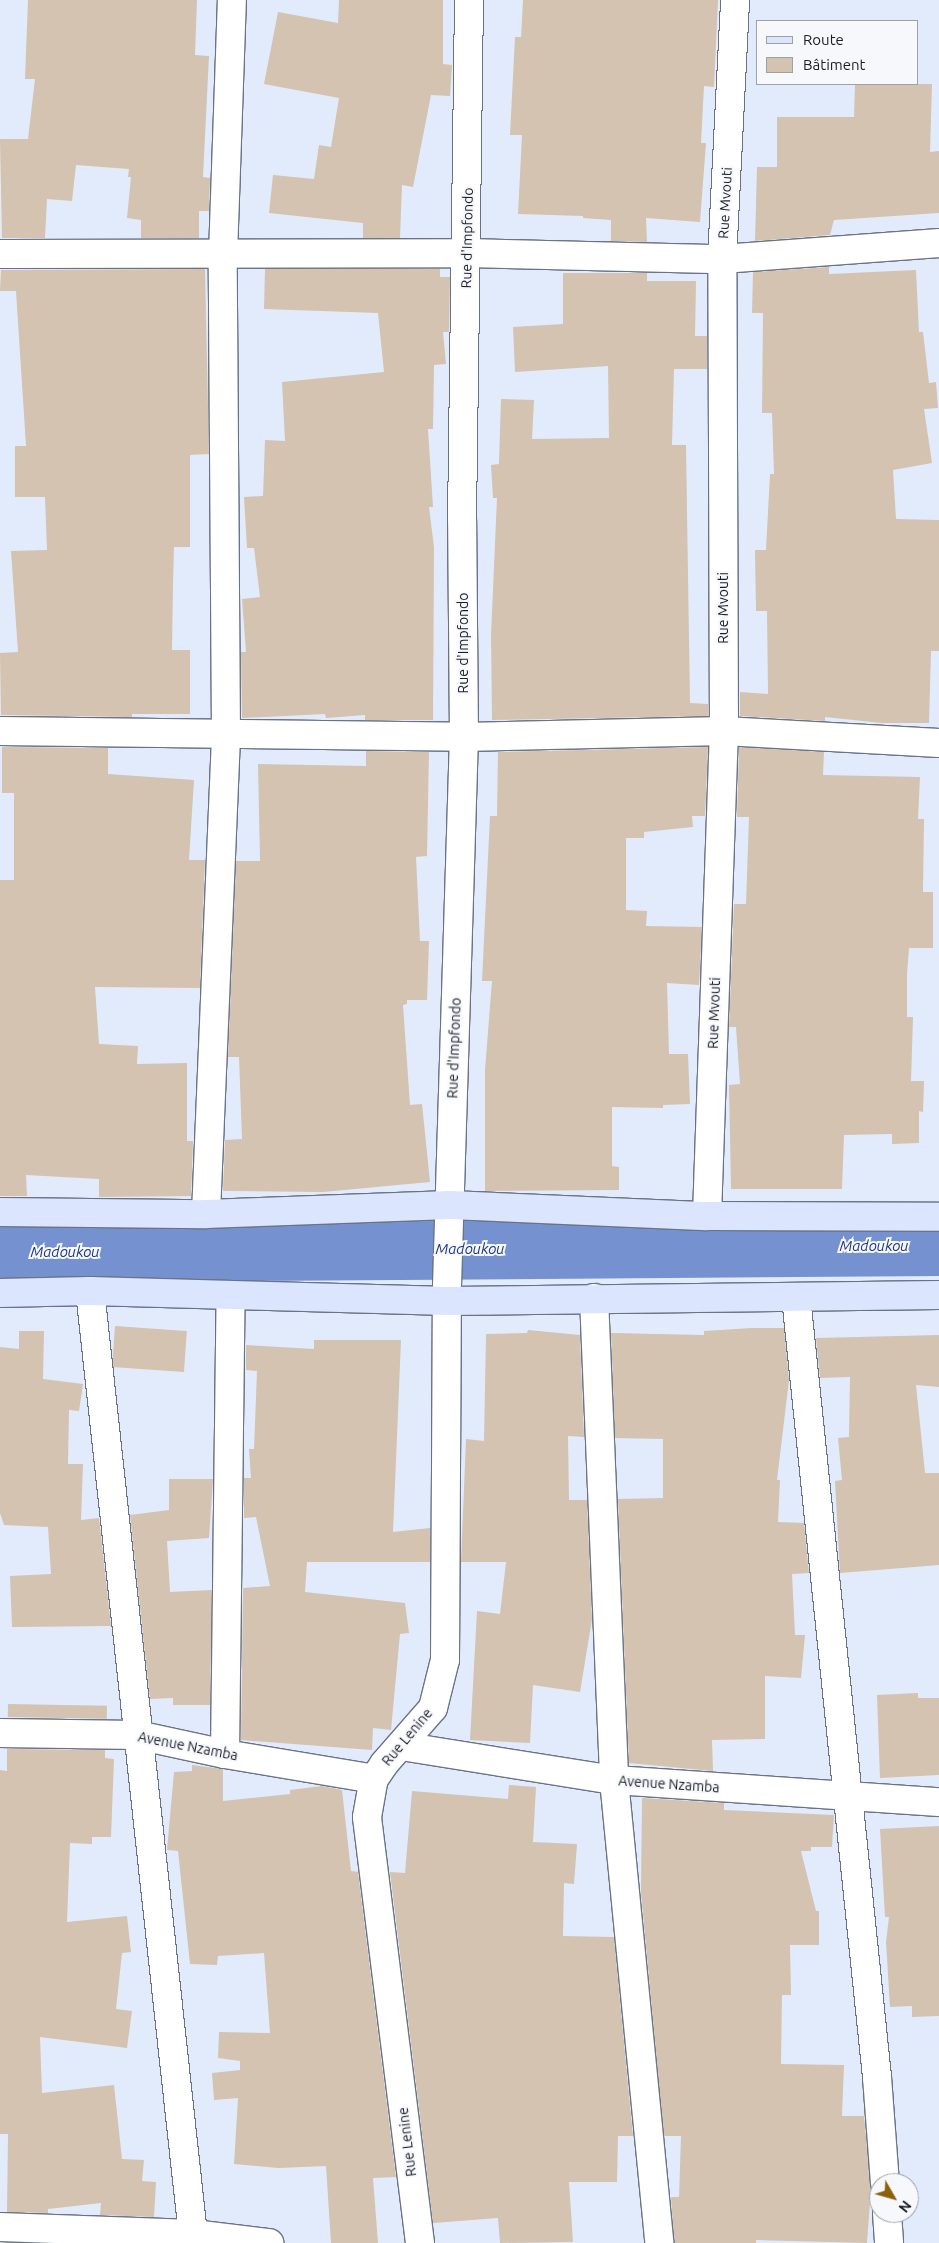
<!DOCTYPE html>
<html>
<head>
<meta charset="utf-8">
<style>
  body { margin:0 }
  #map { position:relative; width:939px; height:2243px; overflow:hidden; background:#e2ebfc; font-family:Ubuntu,sans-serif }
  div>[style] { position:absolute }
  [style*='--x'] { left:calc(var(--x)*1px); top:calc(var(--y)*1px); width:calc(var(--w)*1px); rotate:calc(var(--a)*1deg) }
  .river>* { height:59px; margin:-29.5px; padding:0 29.5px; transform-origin:29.5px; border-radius:29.5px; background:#7691cf }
  .building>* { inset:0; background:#d3c3b0; transform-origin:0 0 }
  .roads { filter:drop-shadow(1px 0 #6a7386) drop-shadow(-1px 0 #6a7386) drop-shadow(0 1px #6a7386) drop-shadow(0 -1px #6a7386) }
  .minor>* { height:28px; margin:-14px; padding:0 14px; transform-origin:14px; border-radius:14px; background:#fff }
  .major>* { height:28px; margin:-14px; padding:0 14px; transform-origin:14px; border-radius:14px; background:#dbe6fe }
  span { translate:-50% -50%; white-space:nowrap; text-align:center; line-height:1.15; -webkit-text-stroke:4px #f6f8fc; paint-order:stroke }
  .street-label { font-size:14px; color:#1a1e25 }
  .water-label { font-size:15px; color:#1e3780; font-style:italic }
  .legend { position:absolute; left:756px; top:20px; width:162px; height:65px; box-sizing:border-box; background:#f6f8fc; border:1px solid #9ea1a6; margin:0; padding:6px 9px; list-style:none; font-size:15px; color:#1a1e25 }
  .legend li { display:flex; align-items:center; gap:10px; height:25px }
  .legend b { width:25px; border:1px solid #9ea1a6 }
  .north { position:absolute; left:869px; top:2173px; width:50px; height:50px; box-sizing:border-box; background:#f6f8fc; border:1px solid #9ea1a6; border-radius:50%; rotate:128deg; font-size:14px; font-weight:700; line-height:20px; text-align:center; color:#1a1e25 }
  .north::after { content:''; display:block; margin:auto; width:18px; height:22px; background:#8f5f0b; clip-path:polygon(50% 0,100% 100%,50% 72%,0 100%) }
</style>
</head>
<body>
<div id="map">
  <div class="river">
    <div style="--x:0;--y:1253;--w:939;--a:-0.43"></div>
  </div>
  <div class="building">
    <div style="clip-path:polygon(28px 0,197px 0,195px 55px,209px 56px,203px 177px,210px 178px,209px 211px,199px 211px,199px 238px,141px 238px,141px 220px,127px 218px,131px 177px,128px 177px,129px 169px,76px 165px,72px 201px,47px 199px,45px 238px,2px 238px,0 139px,28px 139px,35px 79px,25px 79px)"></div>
    <div style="clip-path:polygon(339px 0,443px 0,443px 64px,452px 65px,450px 96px,431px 95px,413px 187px,402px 185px,400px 238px,363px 238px,363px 223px,269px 213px,273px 175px,314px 179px,319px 145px,331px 147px,339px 98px,264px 84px,278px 12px,338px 23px)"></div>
    <div style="clip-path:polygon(523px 0,718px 0,714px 87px,704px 86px,701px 143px,706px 143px,700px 222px,646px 218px,647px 242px,611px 241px,611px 220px,583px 218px,583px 216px,518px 214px,522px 135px,510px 135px,515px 37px,521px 37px)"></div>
    <div style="clip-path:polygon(855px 84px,932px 84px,930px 152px,939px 151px,939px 213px,834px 220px,830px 235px,755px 241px,757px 167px,777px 167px,777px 117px,854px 117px)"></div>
    <div style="clip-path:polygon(829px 267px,829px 274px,916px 270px,919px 332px,923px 332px,929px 383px,936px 382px,938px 408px,924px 409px,932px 463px,893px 470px,896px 519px,939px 520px,939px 651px,931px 651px,929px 723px,882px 723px,825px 717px,825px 721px,740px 716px,740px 692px,768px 694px,767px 611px,756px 611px,755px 550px,766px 550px,770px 474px,774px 474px,772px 413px,762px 413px,763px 313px,752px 313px,753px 272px)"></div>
    <div style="clip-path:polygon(205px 269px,209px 454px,190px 455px,190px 547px,174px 547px,173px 584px,172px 650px,190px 650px,190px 714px,132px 714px,132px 717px,1px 715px,0 653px,18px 652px,11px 551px,47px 550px,45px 497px,15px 497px,15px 446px,26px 446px,16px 291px,0 291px,1px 270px)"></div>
    <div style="clip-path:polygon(265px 269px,440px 269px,440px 277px,450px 277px,449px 332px,443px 332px,446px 364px,434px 365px,433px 429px,428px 429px,433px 507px,429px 507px,434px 547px,433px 720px,365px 720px,365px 715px,326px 718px,325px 714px,242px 718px,241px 652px,246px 652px,242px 599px,260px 597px,254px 548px,247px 548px,244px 497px,263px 496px,265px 440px,285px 441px,282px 382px,384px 372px,378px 313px,264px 309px)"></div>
    <div style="clip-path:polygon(563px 273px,647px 273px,647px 281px,696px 281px,695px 336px,707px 336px,707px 369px,674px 369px,672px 445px,686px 445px,690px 703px,708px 704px,708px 716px,492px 720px,491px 635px,497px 498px,493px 498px,491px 465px,499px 464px,501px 399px,534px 400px,532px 439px,609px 438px,608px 366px,515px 372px,513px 327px,563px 324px)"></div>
    <div style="clip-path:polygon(2px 747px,108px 748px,108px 774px,194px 780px,189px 860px,205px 860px,200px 988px,95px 987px,99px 1044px,138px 1046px,137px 1064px,187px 1063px,187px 1141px,193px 1141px,191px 1196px,99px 1197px,99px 1179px,26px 1175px,27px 1196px,0 1196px,0 880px,14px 880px,14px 793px,2px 793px)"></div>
    <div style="clip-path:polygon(708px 747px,705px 816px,692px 816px,693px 827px,644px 832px,644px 838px,626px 838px,626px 910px,647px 911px,646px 926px,702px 927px,699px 985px,667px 983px,669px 1054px,688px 1054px,690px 1104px,663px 1105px,663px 1108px,612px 1107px,612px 1166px,619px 1167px,619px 1190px,485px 1191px,485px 1070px,492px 981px,482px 981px,490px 816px,497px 816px,498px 752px)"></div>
    <div style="clip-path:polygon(739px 747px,824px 752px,823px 775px,920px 777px,918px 819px,924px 819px,923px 892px,933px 892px,933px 948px,909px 948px,907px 974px,907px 1017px,913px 1017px,911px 1081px,924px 1081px,923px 1112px,919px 1111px,919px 1143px,892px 1144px,892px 1134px,844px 1135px,842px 1189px,731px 1189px,729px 1085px,740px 1084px,736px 1027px,729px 1027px,734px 904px,746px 904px,749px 817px,737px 817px)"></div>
    <div style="clip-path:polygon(366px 751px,429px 752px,427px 856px,416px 857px,420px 941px,429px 941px,427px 1000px,407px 1000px,407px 1004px,403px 1005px,410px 1105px,422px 1104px,430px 1182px,323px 1192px,223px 1191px,225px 1140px,242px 1139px,239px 1057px,228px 1057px,236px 861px,260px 861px,258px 764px,366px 766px)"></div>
    <div style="left:115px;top:1326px;width:72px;height:41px;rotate:4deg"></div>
    <div style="clip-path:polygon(752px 1328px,784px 1328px,789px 1380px,777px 1480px,780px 1480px,778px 1522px,804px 1523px,809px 1573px,792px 1574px,795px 1635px,805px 1635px,801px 1678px,765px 1676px,765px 1739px,712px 1740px,713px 1771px,629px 1763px,618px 1499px,663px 1498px,663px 1439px,615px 1438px,611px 1333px,704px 1335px,704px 1331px)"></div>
    <div style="clip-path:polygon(528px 1330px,580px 1335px,584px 1437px,568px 1436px,569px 1500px,587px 1500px,592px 1619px,580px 1692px,533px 1685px,530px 1743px,470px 1740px,477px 1611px,500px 1614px,506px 1562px,461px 1562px,466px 1439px,484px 1441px,486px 1334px,527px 1333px)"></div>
    <div style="clip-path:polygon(19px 1331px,44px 1331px,43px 1379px,83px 1384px,79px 1411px,69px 1410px,68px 1464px,83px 1464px,81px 1520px,99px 1518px,111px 1626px,12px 1627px,10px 1576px,51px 1574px,48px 1527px,4px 1525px,0 1513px,0 1347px,19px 1349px)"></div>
    <div style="clip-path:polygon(939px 1335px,939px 1387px,916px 1385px,925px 1473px,939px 1473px,939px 1565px,840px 1573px,835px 1481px,842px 1480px,838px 1438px,849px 1437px,850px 1377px,820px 1378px,816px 1338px)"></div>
    <div style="clip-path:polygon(314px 1340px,401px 1340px,393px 1532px,430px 1528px,430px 1562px,307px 1562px,305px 1592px,405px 1603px,409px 1633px,400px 1634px,391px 1730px,373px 1728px,372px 1750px,241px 1740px,243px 1588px,270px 1586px,256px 1517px,244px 1518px,244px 1478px,251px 1478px,249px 1449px,254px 1449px,257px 1371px,246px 1370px,246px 1345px,314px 1349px)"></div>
    <div style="clip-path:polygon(169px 1479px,213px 1479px,209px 1538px,167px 1541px,170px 1592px,212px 1590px,210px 1705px,173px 1705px,173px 1698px,150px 1699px,130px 1515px,169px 1510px)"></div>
    <div style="clip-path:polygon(918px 1693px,918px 1698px,939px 1698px,939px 1775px,880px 1778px,877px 1695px)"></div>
    <div style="left:8px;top:1704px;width:99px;height:13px;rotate:1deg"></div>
    <div style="clip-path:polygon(7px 1749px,105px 1750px,105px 1758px,114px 1759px,111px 1837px,92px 1837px,92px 1844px,70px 1843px,67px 1922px,127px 1916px,131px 1952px,122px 1953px,116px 2009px,132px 2011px,127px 2048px,40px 2037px,42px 2093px,114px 2085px,122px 2159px,144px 2160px,142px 2181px,156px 2182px,154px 2217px,100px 2215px,101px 2203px,48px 2209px,48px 2213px,7px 2212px,8px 2134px,0 2134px,0 1770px,7px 1771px)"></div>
    <div style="clip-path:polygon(192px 1765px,223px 1769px,223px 1801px,290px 1794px,290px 1790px,322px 1786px,342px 1790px,351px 1871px,358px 1872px,396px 2177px,373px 2178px,378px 2243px,331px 2243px,326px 2166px,278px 2168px,234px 2164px,238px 2098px,214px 2100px,212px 2073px,240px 2070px,240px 2061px,218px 2058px,219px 2032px,270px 2033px,264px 1953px,218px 1956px,217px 1965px,190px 1964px,178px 1851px,167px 1850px,174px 1772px,192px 1771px)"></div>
    <div style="clip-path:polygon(509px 1785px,536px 1787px,533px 1842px,577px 1844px,574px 1884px,564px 1883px,563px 1936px,614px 1937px,633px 2136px,618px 2136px,617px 2182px,569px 2182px,573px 2242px,500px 2243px,498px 2218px,433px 2223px,390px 1872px,405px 1873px,412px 1791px,508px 1799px)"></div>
    <div style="clip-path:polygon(642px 1798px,724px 1803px,724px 1810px,834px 1815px,832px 1847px,811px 1847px,811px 1851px,801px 1851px,816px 1911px,819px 1911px,819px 1945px,790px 1945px,791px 1995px,782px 1995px,781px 2064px,844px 2065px,842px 2116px,864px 2116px,871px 2189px,867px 2243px,756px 2240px,756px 2243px,674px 2243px,671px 2197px,679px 2197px,681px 2136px,664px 2136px,641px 1893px)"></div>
    <div style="clip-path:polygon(939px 1826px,939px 2016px,912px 2017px,912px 2006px,890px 2007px,886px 1942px,889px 1917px,885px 1917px,880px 1829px)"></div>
  </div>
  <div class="roads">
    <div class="minor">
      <div style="--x:0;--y:254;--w:468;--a:-0.1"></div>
      <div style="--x:468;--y:253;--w:254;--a:1.4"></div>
      <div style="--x:722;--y:259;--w:218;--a:-4.2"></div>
      <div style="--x:0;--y:731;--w:464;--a:0.7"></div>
      <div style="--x:464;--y:737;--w:260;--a:-1.3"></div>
      <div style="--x:724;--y:731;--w:215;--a:3.2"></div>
      <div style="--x:206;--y:1214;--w:480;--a:-87.6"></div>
      <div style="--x:226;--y:734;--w:479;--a:-90.4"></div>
      <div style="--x:223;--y:255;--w:255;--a:-88"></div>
      <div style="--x:707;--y:1216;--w:485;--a:-88"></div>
      <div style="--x:724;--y:731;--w:472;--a:-90.2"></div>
      <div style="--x:722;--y:259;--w:259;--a:-87.1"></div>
      <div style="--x:90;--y:1291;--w:958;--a:83.77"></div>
      <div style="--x:796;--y:1297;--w:784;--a:84.07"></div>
      <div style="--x:877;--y:2077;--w:106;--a:85.7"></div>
      <div style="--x:594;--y:1298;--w:482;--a:87.6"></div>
      <div style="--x:614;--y:1780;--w:465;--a:84.4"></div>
      <div style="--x:0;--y:1733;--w:137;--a:0.8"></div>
      <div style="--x:137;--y:1735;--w:90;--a:12.2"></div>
      <div style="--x:225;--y:1754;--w:151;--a:9.5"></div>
      <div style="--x:401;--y:1746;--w:216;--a:9.1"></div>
      <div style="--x:614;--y:1780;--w:326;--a:3.9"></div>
      <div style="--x:225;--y:1754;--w:459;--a:-89.3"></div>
      <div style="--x:887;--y:2213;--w:30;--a:86"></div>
      <div style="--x:0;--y:2227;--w:193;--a:2.1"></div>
      <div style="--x:193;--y:2234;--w:77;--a:6.8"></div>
      <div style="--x:420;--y:2243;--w:429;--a:-97.1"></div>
      <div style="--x:367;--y:1817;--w:39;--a:-80"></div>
      <div style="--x:374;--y:1779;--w:18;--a:-56"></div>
      <div style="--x:384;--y:1764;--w:74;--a:-48.8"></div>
      <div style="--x:433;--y:1708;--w:49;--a:-76"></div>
      <div style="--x:445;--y:1660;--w:374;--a:-89.7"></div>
      <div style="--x:447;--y:1286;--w:549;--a:-88.23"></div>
      <div style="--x:464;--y:737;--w:217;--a:-90.5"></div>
      <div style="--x:462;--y:520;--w:520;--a:-89.23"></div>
    </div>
    <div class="major">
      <div style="--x:0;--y:1212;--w:206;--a:0.6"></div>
      <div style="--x:206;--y:1214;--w:244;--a:-2.1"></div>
      <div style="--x:450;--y:1205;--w:257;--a:2.5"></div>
      <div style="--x:707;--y:1216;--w:232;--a:0.2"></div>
      <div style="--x:0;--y:1293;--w:90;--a:-1.3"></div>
      <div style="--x:90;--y:1291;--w:358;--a:1.6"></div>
      <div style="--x:448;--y:1301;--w:491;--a:-0.7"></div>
    </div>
  </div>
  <div class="street-label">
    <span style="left:725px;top:203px;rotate:-87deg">Rue Mvouti</span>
    <span style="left:467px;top:238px;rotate:-89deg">Rue d'Impfondo</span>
    <span style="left:723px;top:608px;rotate:-90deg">Rue Mvouti</span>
    <span style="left:463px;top:643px;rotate:-90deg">Rue d'Impfondo</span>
    <span style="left:714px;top:1013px;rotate:-88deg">Rue Mvouti</span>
    <span style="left:454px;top:1048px;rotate:-88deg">Rue d'Impfondo</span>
    <span style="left:407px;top:1737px;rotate:-50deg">Rue Lenine</span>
    <span style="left:188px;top:1746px;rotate:11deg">Avenue Nzamba</span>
    <span style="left:669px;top:1784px;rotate:4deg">Avenue Nzamba</span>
    <span style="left:407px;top:2142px;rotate:-97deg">Rue Lenine</span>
  </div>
  <div class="water-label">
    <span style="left:874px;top:1246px">Madoukou</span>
    <span style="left:470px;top:1249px">Madoukou</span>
    <span style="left:65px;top:1252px">Madoukou</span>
  </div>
  <ul class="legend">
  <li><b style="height:6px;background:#dbe6fe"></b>Route</li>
  <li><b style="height:14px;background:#d3c3b0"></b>Bâtiment</li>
  </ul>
  <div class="north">N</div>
</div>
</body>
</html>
